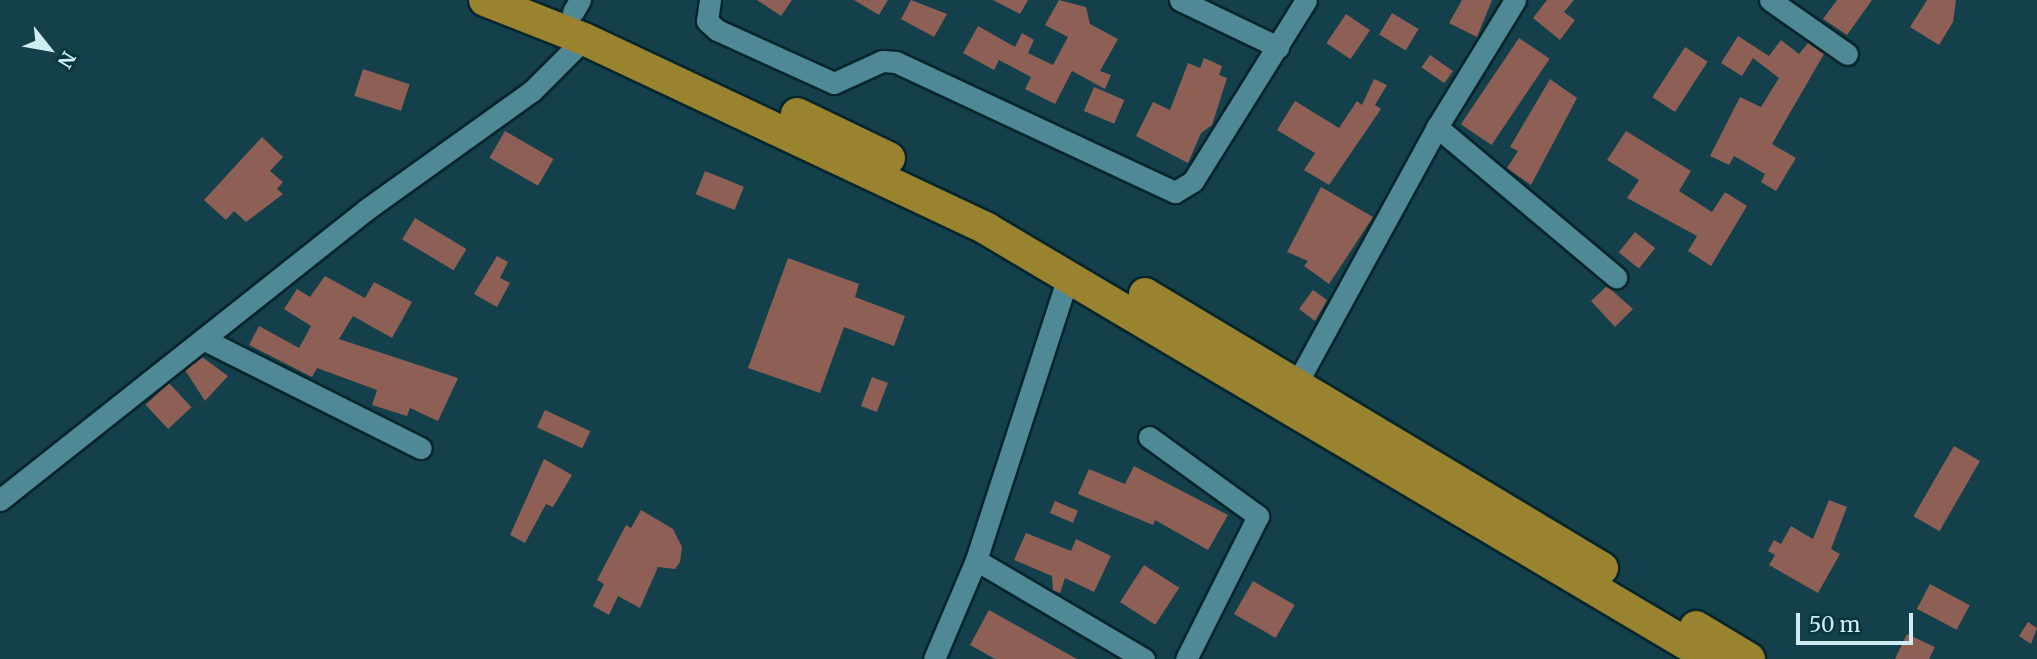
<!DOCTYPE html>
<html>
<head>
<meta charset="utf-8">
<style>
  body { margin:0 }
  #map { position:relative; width:2037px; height:659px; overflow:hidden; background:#13404a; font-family:Merriweather,serif }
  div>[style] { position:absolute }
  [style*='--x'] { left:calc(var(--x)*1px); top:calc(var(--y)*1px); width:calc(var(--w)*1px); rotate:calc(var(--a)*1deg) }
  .building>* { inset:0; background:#8e5f54; transform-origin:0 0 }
  .roads { filter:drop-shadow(2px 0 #06252c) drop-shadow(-2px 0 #06252c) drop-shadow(0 2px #06252c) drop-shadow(0 -2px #06252c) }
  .minor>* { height:21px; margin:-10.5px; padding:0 10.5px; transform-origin:10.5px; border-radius:10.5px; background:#508996 }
  .highway>* { height:32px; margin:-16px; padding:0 16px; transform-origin:16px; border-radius:16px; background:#9a832f }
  span { translate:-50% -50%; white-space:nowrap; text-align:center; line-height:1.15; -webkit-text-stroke:5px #05363f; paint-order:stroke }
  .north { position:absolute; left:14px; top:14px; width:70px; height:70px; -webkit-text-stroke:5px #05363f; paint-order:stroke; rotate:121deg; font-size:19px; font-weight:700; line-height:28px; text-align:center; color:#cfecf3 }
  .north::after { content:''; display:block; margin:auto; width:24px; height:32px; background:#cfecf3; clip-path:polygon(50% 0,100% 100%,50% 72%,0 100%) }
  .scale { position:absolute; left:1796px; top:613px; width:117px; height:32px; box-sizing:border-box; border:4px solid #cfecf3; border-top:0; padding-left:9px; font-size:21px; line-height:24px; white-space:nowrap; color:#cfecf3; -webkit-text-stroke:5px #05363f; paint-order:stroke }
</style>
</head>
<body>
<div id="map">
  <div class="building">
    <div style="clip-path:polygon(757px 0,792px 0,781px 16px)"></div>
    <div style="clip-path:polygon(854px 0,888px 0,879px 15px)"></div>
    <div style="clip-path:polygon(911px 0,947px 14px,934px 37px,901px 19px)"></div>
    <div style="clip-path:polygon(993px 0,1028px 0,1020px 14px)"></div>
    <div style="clip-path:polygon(1059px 0,1086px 7px,1090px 24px,1118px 39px,1100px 71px,1111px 75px,1105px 89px,1072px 71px,1055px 104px,1025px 89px,1031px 77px,999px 60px,994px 70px,963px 53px,978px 26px,1015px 47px,1022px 33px,1034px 40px,1028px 53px,1053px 65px,1068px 37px,1045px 25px)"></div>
    <div style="clip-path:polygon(1462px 0,1492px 0,1477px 37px,1449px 23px)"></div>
    <div style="clip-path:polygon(1547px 0,1574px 0,1564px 12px,1575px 20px,1560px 40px,1533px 18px)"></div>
    <div style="clip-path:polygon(1837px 0,1872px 0,1847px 35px,1823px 19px)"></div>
    <div style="clip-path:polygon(1927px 0,1956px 0,1953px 22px,1939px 45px,1910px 27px)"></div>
    <div style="left:1392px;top:13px;width:31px;height:25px;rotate:31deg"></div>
    <div style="left:1346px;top:14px;width:29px;height:35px;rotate:34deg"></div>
    <div style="clip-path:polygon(1738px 36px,1769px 56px,1781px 40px,1799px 54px,1808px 43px,1824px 54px,1772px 144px,1796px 158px,1776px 191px,1761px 182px,1765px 174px,1734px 156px,1729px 165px,1710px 156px,1740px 97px,1761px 107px,1779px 78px,1753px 58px,1742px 76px,1721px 63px)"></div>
    <div style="left:1519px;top:38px;width:37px;height:104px;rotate:34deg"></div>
    <div style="left:1685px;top:47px;width:27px;height:60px;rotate:33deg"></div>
    <div style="left:1430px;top:55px;width:28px;height:15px;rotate:35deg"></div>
    <div style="clip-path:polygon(1204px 58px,1222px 66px,1219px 75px,1227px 78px,1212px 125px,1201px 133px,1188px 163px,1136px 136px,1153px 102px,1170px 110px,1188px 63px,1200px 68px)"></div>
    <div style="left:363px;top:69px;width:49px;height:28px;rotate:18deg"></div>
    <div style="clip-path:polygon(1374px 79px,1387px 85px,1375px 105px,1381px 109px,1329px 185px,1304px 170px,1315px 153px,1277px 130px,1295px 101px,1339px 128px,1357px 101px,1362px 105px)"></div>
    <div style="clip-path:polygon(1550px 79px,1577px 98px,1531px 185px,1507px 168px,1518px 151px,1510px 147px)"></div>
    <div style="left:1094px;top:87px;width:33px;height:26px;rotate:23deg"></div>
    <div style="left:505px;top:131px;width:56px;height:31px;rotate:30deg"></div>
    <div style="clip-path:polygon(1626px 131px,1691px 171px,1679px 191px,1712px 212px,1725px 192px,1747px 206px,1711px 266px,1688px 251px,1697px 236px,1627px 198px,1639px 180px,1607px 160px)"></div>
    <div style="clip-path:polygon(262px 137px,283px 157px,270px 171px,283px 182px,277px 189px,283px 194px,246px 222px,234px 211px,226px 220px,204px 200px)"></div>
    <div style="left:705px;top:171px;width:42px;height:25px;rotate:22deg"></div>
    <div style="clip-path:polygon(1321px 187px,1373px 217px,1329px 284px,1304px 266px,1308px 261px,1287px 252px)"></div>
    <div style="left:415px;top:218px;width:60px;height:25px;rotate:31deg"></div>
    <div style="left:1635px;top:232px;width:26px;height:26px;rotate:39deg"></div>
    <div style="clip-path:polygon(497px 256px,508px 262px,500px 278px,510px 283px,497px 307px,474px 294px)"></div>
    <div style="clip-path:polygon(788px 258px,859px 284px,855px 297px,905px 316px,894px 346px,844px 327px,820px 393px,748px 368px)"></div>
    <div style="clip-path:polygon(325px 276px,365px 298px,374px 282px,412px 302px,392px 338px,353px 316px,339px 339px,458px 378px,438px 421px,410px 408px,407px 416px,372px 405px,377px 390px,317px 368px,312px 377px,249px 345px,259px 326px,299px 348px,311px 326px,284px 309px,297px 289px,310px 297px)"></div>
    <div style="clip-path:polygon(1607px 286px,1633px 309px,1615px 327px,1591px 301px)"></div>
    <div style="clip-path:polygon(1313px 290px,1327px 300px,1315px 321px,1299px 309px)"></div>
    <div style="clip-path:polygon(202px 357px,228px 376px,205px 401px,185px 370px)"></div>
    <div style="left:872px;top:377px;width:17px;height:31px;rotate:21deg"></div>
    <div style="left:169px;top:383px;width:33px;height:32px;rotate:47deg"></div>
    <div style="left:545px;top:410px;width:50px;height:19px;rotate:25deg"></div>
    <div style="left:1954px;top:446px;width:30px;height:81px;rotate:30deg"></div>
    <div style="clip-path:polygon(544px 459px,572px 475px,553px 507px,546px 504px,525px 543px,510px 535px)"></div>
    <div style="clip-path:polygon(1134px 466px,1228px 515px,1208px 550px,1155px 520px,1153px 525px,1078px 494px,1089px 469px,1125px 484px)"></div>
    <div style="clip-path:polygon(1829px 500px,1847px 507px,1831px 549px,1840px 554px,1818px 593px,1769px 565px,1775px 555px,1768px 551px,1774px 540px,1781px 544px,1791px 526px,1813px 539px)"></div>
    <div style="left:1055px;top:501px;width:25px;height:13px;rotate:23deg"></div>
    <div style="clip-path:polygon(641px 510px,673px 529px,682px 547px,680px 562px,675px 569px,658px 567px,640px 608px,618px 596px,609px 615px,593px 606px,604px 584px,597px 580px,626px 525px,631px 528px)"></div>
    <div style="clip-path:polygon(1026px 533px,1071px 551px,1076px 539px,1111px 556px,1094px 592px,1065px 578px,1060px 593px,1053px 590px,1052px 576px,1014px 560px)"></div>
    <div style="left:1144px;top:565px;width:42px;height:44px;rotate:33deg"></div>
    <div style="left:1253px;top:581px;width:48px;height:38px;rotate:30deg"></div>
    <div style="left:1930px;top:584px;width:45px;height:28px;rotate:28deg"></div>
    <div style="clip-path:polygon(989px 610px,1023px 629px,1077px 659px,995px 659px,970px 645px)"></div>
    <div style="clip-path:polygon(2028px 622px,2037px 628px,2031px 644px,2019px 636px)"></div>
    <div style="clip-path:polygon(1907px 634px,1935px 647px,1929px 659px,1895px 659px)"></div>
  </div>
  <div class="roads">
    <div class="minor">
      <div style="--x:710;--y:0;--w:21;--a:98"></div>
      <div style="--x:707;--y:21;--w:13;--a:42"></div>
      <div style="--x:717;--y:30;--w:128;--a:24.4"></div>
      <div style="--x:834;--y:83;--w:53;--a:-24.6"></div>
      <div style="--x:882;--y:61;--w:14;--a:4"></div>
      <div style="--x:896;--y:62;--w:308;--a:25"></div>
      <div style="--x:1175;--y:192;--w:21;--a:-31"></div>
      <div style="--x:1193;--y:181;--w:213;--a:-58"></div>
      <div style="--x:1180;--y:0;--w:109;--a:25.6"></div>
      <div style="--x:1770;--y:0;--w:94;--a:35"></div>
      <div style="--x:573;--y:12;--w:14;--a:-60"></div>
      <div style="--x:1437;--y:127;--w:234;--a:40"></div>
      <div style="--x:207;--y:341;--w:239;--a:26.6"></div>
      <div style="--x:1298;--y:381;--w:290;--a:-61.3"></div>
      <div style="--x:1437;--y:127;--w:149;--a:-58.4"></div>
      <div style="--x:1149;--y:437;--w:135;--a:35.9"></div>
      <div style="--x:1258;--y:516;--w:160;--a:116.7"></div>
      <div style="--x:0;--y:500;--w:468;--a:-38.4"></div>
      <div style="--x:367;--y:209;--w:203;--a:-35.6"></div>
      <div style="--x:532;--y:91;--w:74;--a:-45"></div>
      <div style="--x:976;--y:560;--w:195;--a:30.5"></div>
      <div style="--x:934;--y:659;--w:108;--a:-67"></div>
      <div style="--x:976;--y:560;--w:301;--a:-72"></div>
    </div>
    <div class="highway">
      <div style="--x:485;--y:0;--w:106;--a:21.5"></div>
      <div style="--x:584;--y:39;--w:446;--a:25.2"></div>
      <div style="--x:987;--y:229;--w:843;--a:30.67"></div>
      <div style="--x:797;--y:114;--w:102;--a:25.6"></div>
      <div style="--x:1145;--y:294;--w:533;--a:30.95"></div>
      <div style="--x:1696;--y:627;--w:62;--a:31.1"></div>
    </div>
  </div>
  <div class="north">N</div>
  <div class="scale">50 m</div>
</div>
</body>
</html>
